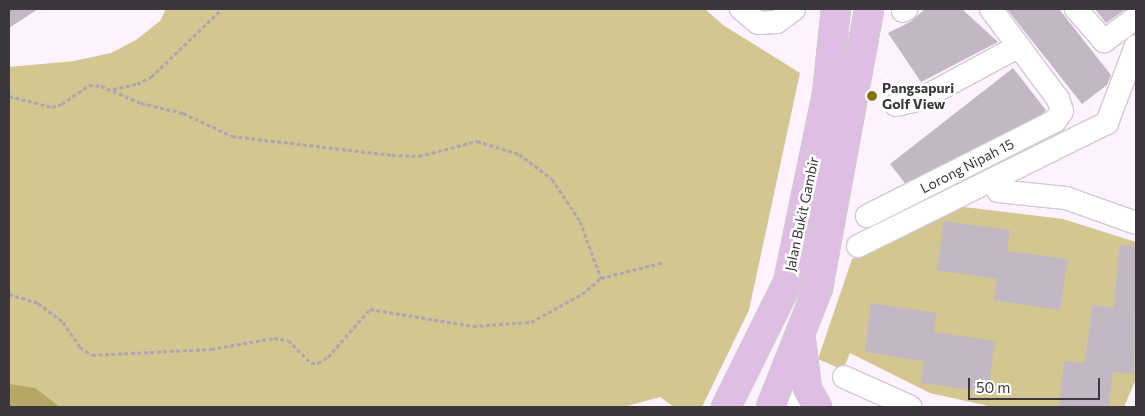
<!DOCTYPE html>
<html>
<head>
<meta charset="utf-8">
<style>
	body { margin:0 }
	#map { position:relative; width:1145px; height:416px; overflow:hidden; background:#fdf2fe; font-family:Commissioner,sans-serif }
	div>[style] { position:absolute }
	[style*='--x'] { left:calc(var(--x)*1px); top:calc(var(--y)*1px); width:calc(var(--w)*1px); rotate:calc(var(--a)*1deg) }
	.green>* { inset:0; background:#d3c691 }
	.water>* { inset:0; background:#b7a764 }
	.building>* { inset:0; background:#c2b8c3; transform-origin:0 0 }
	.path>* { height:3px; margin-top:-1.5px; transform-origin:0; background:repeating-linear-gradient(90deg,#afa6b0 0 4px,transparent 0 6.5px) }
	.roads { filter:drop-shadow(1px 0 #d3c9d4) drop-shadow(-1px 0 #d3c9d4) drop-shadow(0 1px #d3c9d4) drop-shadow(0 -1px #d3c9d4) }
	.minor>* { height:22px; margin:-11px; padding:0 11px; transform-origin:11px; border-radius:11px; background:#fff }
	.major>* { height:28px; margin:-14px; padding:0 14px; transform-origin:14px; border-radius:14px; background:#dfbee4 }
	.dots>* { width:14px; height:14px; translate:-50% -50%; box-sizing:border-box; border:2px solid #fff; border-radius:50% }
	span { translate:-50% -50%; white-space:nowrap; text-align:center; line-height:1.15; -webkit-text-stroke:5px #fff; paint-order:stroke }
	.poi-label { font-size:14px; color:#3b373c; font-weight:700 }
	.left { translate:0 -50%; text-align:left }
	.street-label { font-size:14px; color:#3b373c }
	.frame { position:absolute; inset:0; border:10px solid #3b373c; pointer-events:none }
	.scale { position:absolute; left:968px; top:378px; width:132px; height:22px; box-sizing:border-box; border:2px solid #3b373c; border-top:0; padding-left:6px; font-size:15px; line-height:18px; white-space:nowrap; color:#3b373c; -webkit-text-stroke:4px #fff; paint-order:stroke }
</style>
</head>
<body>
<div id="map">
	<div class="green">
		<i style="clip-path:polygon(166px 9px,705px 9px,723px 25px,800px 73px,749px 310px,702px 407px,674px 407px,660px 397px,624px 407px,9px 407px,9px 67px,74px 61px,111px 53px,136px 40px,160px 21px)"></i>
		<i style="clip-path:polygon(956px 206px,1063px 219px,1136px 242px,1136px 379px,1124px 407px,993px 407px,930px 393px,850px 353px,843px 370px,818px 359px,852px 259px)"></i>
	</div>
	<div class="water">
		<i style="clip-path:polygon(9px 384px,35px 388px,60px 407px,9px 407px)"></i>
	</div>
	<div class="building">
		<i style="clip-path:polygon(9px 9px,38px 9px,9px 28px)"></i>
		<i style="clip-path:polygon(925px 9px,962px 9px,998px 42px,921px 82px,888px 33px,910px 22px)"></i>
		<i style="clip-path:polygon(1007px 9px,1059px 9px,1111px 75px,1107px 85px,1082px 104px)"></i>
		<i style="clip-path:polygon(1095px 9px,1126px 9px,1106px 23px)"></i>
		<i style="left:1013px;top:68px;width:54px;height:156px;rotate:52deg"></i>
		<i style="clip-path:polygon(944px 221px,1010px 230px,1007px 251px,1068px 259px,1060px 310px,994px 300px,997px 279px,937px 270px)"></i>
		<i style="clip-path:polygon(1120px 245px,1136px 247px,1134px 374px,1113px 372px,1109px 407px,1059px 407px,1064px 361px,1085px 363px,1092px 305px,1113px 308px)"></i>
		<i style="clip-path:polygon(871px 303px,937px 313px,934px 332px,995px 341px,988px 392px,921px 383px,924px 361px,865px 352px)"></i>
	</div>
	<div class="path">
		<i style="--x:113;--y:89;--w:25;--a:-12"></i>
		<i style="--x:137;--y:84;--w:16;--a:-27"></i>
		<i style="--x:151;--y:77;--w:98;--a:-43.8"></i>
		<i style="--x:9;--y:96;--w:44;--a:14.3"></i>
		<i style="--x:52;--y:107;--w:10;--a:-17"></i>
		<i style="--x:62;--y:104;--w:33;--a:-35"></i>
		<i style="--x:89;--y:85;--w:12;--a:5"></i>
		<i style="--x:101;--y:86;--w:43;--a:23"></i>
		<i style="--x:141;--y:103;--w:43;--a:13.4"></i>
		<i style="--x:183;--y:113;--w:54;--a:25.1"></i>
		<i style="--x:232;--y:136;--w:161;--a:6.8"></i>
		<i style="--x:392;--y:155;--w:27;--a:2"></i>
		<i style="--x:419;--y:156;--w:60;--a:-14.5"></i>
		<i style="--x:477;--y:141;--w:44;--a:17.2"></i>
		<i style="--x:519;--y:154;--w:41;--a:37.1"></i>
		<i style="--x:552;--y:179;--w:50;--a:56.3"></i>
		<i style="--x:580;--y:221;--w:61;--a:69.8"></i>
		<i style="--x:9;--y:294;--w:30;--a:17"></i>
		<i style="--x:38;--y:303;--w:31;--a:37"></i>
		<i style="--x:63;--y:322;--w:30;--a:56"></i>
		<i style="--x:80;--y:347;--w:14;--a:34"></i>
		<i style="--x:92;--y:355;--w:119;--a:-2.9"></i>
		<i style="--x:211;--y:349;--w:64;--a:-9.9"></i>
		<i style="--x:274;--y:338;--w:14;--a:8"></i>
		<i style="--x:288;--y:340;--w:33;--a:45"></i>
		<i style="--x:311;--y:363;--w:7;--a:0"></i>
		<i style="--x:318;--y:363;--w:12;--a:-31"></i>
		<i style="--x:328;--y:357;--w:64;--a:-48.8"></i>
		<i style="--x:370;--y:309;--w:104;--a:9.4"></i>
		<i style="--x:473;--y:326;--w:58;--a:-3.9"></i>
		<i style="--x:531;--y:322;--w:58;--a:-28.8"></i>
		<i style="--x:582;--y:294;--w:25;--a:-40"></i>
		<i style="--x:601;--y:278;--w:65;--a:-14.3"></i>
	</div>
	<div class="roads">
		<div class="minor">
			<i style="--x:741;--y:9;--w:22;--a:39"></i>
			<i style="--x:758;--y:23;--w:19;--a:-3"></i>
			<i style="--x:777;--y:22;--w:21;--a:-37"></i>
			<i style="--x:1076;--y:9;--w:43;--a:48.8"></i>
			<i style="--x:1104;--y:41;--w:39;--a:-36"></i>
			<i style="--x:903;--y:11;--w:4;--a:-34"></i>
			<i style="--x:896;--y:105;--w:26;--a:-13"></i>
			<i style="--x:921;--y:99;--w:111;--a:-28.4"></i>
			<i style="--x:998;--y:191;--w:68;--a:5.9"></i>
			<i style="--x:1066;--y:198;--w:74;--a:19.7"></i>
			<i style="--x:867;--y:216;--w:211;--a:-26.8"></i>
			<i style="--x:1055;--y:121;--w:12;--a:-55"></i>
			<i style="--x:1062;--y:111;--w:13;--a:-108"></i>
			<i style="--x:1058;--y:99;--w:112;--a:-126.7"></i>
			<i style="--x:858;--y:246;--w:278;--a:-26.3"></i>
			<i style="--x:1107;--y:123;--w:82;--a:-69.4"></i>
			<i style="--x:844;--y:377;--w:73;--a:24.1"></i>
			<i style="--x:779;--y:391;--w:38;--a:25"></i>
		</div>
		<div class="major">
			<i style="--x:801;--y:340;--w:49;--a:83"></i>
			<i style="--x:807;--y:389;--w:21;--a:61"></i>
			<i style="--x:726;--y:407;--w:140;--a:-63.6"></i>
			<i style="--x:788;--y:282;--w:192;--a:-78.3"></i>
			<i style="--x:827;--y:94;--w:85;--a:-84"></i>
			<i style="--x:771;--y:407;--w:128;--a:-68.4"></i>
			<i style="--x:818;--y:288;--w:284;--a:-79.6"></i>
		</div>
	</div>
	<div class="dots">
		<i style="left:872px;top:96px;background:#867213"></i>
	</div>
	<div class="poi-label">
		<span class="left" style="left:882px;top:96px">Pangsapuri<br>Golf View</span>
	</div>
	<div class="street-label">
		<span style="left:967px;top:166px;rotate:-27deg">Lorong Nipah 15</span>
		<span style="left:802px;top:214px;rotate:-78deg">Jalan Bukit Gambir</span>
	</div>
	<div class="frame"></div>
	<div class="scale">50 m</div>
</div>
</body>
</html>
